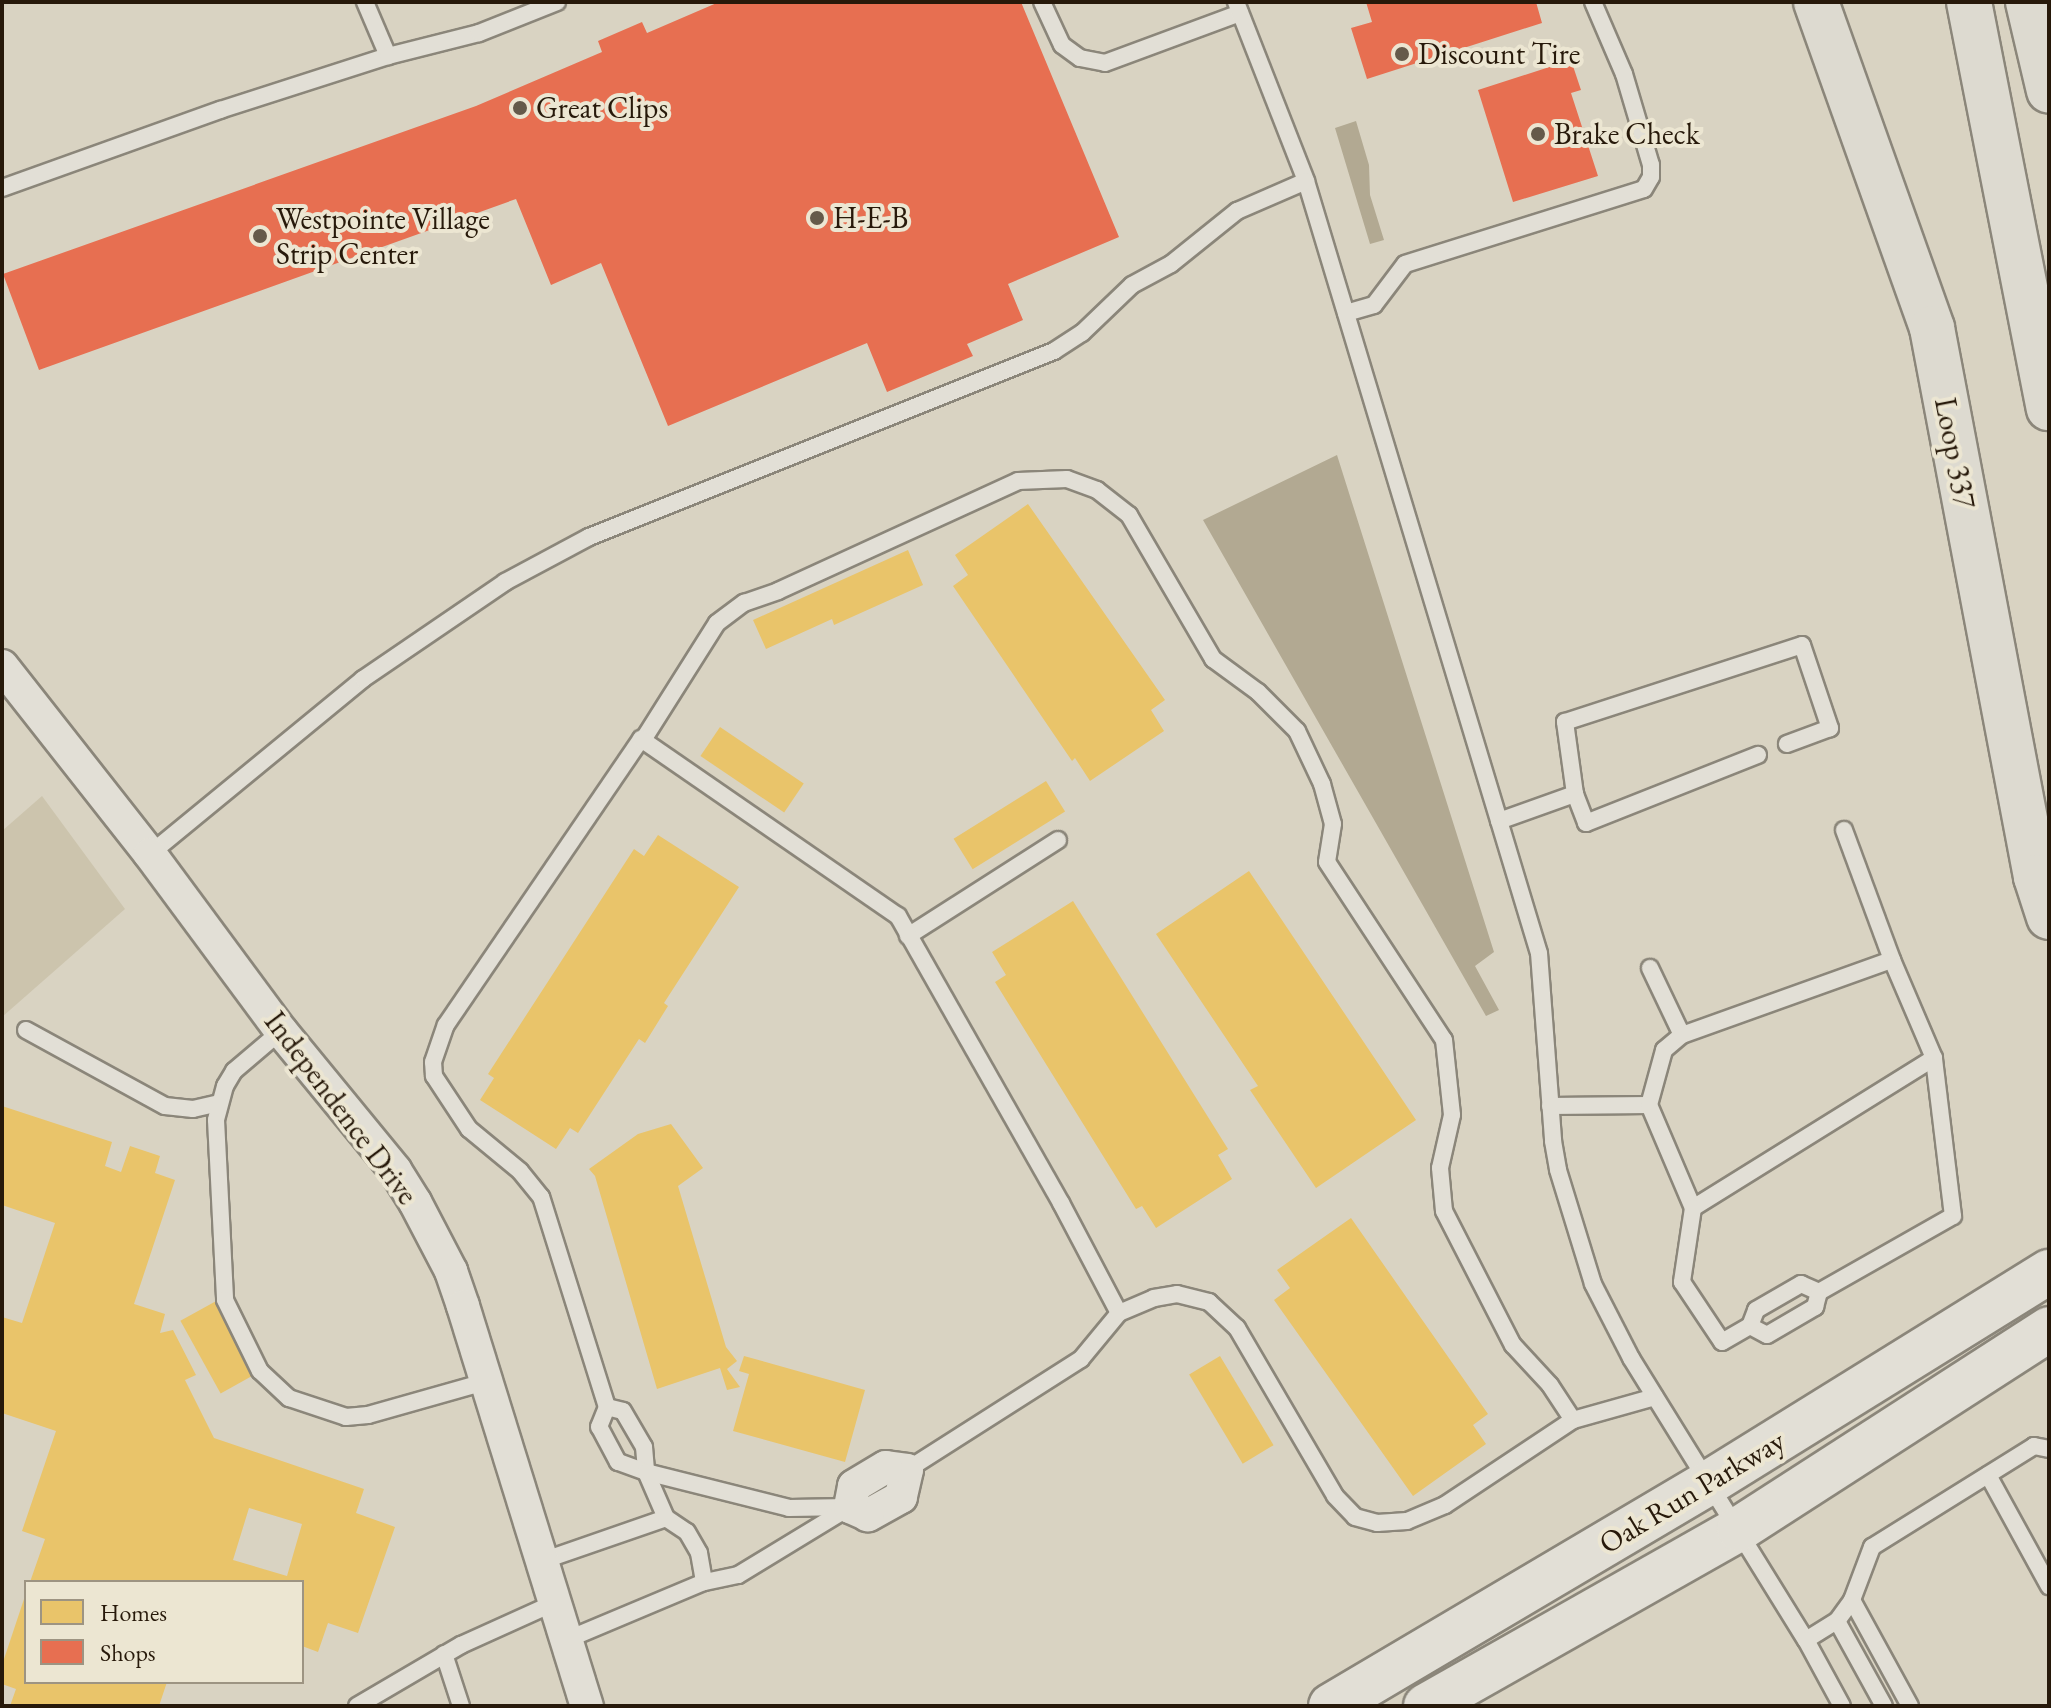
<!DOCTYPE html>
<html>
<head>
<meta charset="utf-8">
<style>
	body { margin:0 }
	#map { position:relative; width:2051px; height:1708px; overflow:hidden; background:#d9d3c2; font-family:"EB Garamond",serif }
	div>[style] { position:absolute }
	[style*='--x'] { left:calc(var(--x)*1px); top:calc(var(--y)*1px); width:calc(var(--w)*1px); rotate:calc(var(--a)*1deg) }
	.green>* { inset:0; background:#ccc4ad }
	.water>* { inset:0; background:#b2a992 }
	.homes>* { inset:0; background:#e9c46a; transform-origin:0 0 }
	.shops>* { inset:0; background:#e76f51 }
	.roads { filter:drop-shadow(2px 0 #8b867a) drop-shadow(-2px 0 #8b867a) drop-shadow(0 2px #8b867a) drop-shadow(0 -2px #8b867a) }
	.lane>* { height:16px; margin:-8px; padding:0 8px; transform-origin:8px; border-radius:8px; background:#e2dfd6 }
	.street>* { height:32px; margin:-16px; padding:0 16px; transform-origin:16px; border-radius:16px; background:#e2dfd6 }
	.secondary>* { height:44px; margin:-22px; padding:0 22px; transform-origin:22px; border-radius:22px; background:#e2dfd6 }
	.primary>* { height:44px; margin:-22px; padding:0 22px; transform-origin:22px; border-radius:22px; background:#dddad0 }
	.dots>* { width:22px; height:22px; translate:-50% -50%; box-sizing:border-box; border:4px solid #ece6d2; border-radius:50% }
	span { translate:-50% -50%; white-space:nowrap; text-align:center; line-height:1.15; -webkit-text-stroke:8px #ece6d2; paint-order:stroke }
	.poi-label { font-size:30px; color:#27190a }
	.left { translate:0 -50%; text-align:left }
	.street-label { font-size:30px; color:#27190a }
	.frame { position:absolute; inset:0; border:4px solid #27190a; pointer-events:none }
	.legend { position:absolute; left:24px; top:1580px; width:280px; height:104px; box-sizing:border-box; background:#ece6d2; border:2px solid #9d9482; margin:0; padding:10px 14px; list-style:none; font-size:24px; color:#27190a }
	.legend li { display:flex; align-items:center; gap:16px; height:40px }
	.legend b { width:40px; border:2px solid #9d9482 }
</style>
</head>
<body>
<div id="map">
	<div class="green">
		<i style="clip-path:polygon(42px 796px,125px 909px,2px 1017px,2px 831px)"></i>
	</div>
	<div class="water">
		<i style="clip-path:polygon(1356px 121px,1369px 165px,1370px 195px,1384px 240px,1370px 244px,1335px 128px)"></i>
		<i style="clip-path:polygon(1337px 455px,1494px 952px,1475px 966px,1499px 1010px,1486px 1016px,1203px 520px)"></i>
	</div>
	<div class="homes">
		<i style="clip-path:polygon(1028px 504px,1165px 700px,1151px 710px,1164px 731px,1090px 781px,1075px 758px,1072px 761px,953px 586px,968px 575px,955px 555px)"></i>
		<i style="clip-path:polygon(908px 550px,923px 585px,834px 625px,832px 619px,766px 649px,753px 620px)"></i>
		<i style="left:720px;top:727px;width:101px;height:35px;rotate:34deg"></i>
		<i style="left:1046px;top:781px;width:36px;height:109px;rotate:58deg"></i>
		<i style="clip-path:polygon(658px 835px,739px 887px,664px 1003px,668px 1006px,645px 1043px,639px 1039px,578px 1133px,570px 1128px,556px 1149px,480px 1100px,494px 1078px,488px 1074px,634px 849px,644px 856px)"></i>
		<i style="clip-path:polygon(1249px 871px,1416px 1120px,1316px 1188px,1250px 1090px,1258px 1086px,1156px 934px)"></i>
		<i style="clip-path:polygon(1073px 901px,1228px 1149px,1218px 1155px,1232px 1179px,1156px 1228px,1142px 1206px,1136px 1209px,995px 982px,1006px 975px,992px 952px)"></i>
		<i style="clip-path:polygon(evenodd,2px 1106px,112px 1142px,105px 1166px,121px 1172px,130px 1146px,160px 1156px,155px 1173px,175px 1180px,134px 1304px,165px 1314px,160px 1333px,173px 1330px,196px 1375px,185px 1380px,214px 1438px,364px 1489px,356px 1513px,395px 1527px,358px 1633px,328px 1623px,318px 1652px,302px 1646px,302px 1582px,30px 1582px,45px 1539px,22px 1531px,56px 1431px,2px 1413px,2px 1317px,22px 1323px,55px 1223px,2px 1205px,2px 1106px,249px 1508px,302px 1524px,287px 1576px,233px 1560px,249px 1508px)"></i>
		<i style="clip-path:polygon(671px 1124px,703px 1168px,678px 1186px,726px 1347px,737px 1361px,727px 1369px,740px 1387px,727px 1390px,720px 1368px,657px 1389px,595px 1176px,589px 1169px,638px 1134px)"></i>
		<i style="clip-path:polygon(1351px 1218px,1488px 1414px,1473px 1425px,1486px 1444px,1413px 1496px,1274px 1300px,1290px 1288px,1277px 1270px)"></i>
		<i style="left:218px;top:1300px;width:83px;height:43px;rotate:61deg"></i>
		<i style="clip-path:polygon(744px 1356px,865px 1390px,845px 1462px,733px 1431px,749px 1374px,739px 1371px)"></i>
		<i style="left:1220px;top:1356px;width:104px;height:36px;rotate:59deg"></i>
		<i style="clip-path:polygon(25px 1596px,26px 1682px,167px 1682px,159px 1706px,10px 1706px,16px 1689px,2px 1684px,2px 1665px)"></i>
	</div>
	<div class="shops">
		<i style="clip-path:polygon(719px 2px,1021px 2px,1119px 237px,1008px 284px,1023px 320px,967px 344px,973px 356px,887px 392px,867px 343px,668px 426px,601px 263px,551px 285px,516px 199px,39px 370px,3px 274px,476px 106px,602px 52px,598px 41px,642px 22px,647px 33px)"></i>
		<i style="clip-path:polygon(1366px 2px,1536px 2px,1542px 23px,1367px 79px,1351px 28px,1372px 22px)"></i>
		<i style="clip-path:polygon(1571px 60px,1581px 90px,1571px 93px,1598px 176px,1513px 202px,1478px 90px)"></i>
	</div>
	<div class="roads">
		<div class="lane">
			<i style="--x:365;--y:2;--w:59;--a:66.9"></i>
			<i style="--x:1042;--y:2;--w:47;--a:65.1"></i>
			<i style="--x:1062;--y:45;--w:22;--a:36"></i>
			<i style="--x:1080;--y:58;--w:25;--a:11"></i>
			<i style="--x:1105;--y:63;--w:144;--a:-20.3"></i>
			<i style="--x:1236;--y:2;--w:192;--a:68.6"></i>
			<i style="--x:1306;--y:181;--w:806;--a:73.21"></i>
			<i style="--x:1539;--y:953;--w:189;--a:85.7"></i>
			<i style="--x:1553;--y:1141;--w:29;--a:80"></i>
			<i style="--x:1558;--y:1170;--w:119;--a:72.9"></i>
			<i style="--x:1593;--y:1284;--w:83;--a:62.8"></i>
			<i style="--x:1631;--y:1358;--w:332;--a:58.2"></i>
			<i style="--x:1806;--y:1640;--w:36;--a:-32"></i>
			<i style="--x:1837;--y:1621;--w:26;--a:-54"></i>
			<i style="--x:1852;--y:1600;--w:57;--a:-69.3"></i>
			<i style="--x:1872;--y:1547;--w:191;--a:-31.9"></i>
			<i style="--x:2034;--y:1446;--w:15;--a:11"></i>
			<i style="--x:2;--y:188;--w:232;--a:-19.7"></i>
			<i style="--x:220;--y:110;--w:176;--a:-17.8"></i>
			<i style="--x:388;--y:56;--w:94;--a:-14.2"></i>
			<i style="--x:479;--y:33;--w:84;--a:-21.7"></i>
			<i style="--x:1346;--y:313;--w:29;--a:-16"></i>
			<i style="--x:1374;--y:305;--w:51;--a:-52.9"></i>
			<i style="--x:1405;--y:264;--w:250;--a:-17.4"></i>
			<i style="--x:1644;--y:189;--w:14;--a:-60"></i>
			<i style="--x:1651;--y:177;--w:12;--a:-90"></i>
			<i style="--x:1651;--y:165;--w:95;--a:-106.5"></i>
			<i style="--x:1624;--y:74;--w:78;--a:-113.3"></i>
			<i style="--x:643;--y:740;--w:138;--a:-57.7"></i>
			<i style="--x:717;--y:623;--w:34;--a:-37"></i>
			<i style="--x:744;--y:603;--w:36;--a:-19"></i>
			<i style="--x:778;--y:591;--w:264;--a:-24.6"></i>
			<i style="--x:1018;--y:481;--w:49;--a:-2.3"></i>
			<i style="--x:1067;--y:479;--w:32;--a:20"></i>
			<i style="--x:1097;--y:490;--w:41;--a:38"></i>
			<i style="--x:1129;--y:515;--w:167;--a:59.7"></i>
			<i style="--x:1213;--y:659;--w:56;--a:36.3"></i>
			<i style="--x:1258;--y:692;--w:55;--a:45"></i>
			<i style="--x:1297;--y:731;--w:59;--a:64.7"></i>
			<i style="--x:1322;--y:784;--w:41;--a:74.6"></i>
			<i style="--x:1333;--y:824;--w:38;--a:99"></i>
			<i style="--x:1327;--y:862;--w:213;--a:56.7"></i>
			<i style="--x:1444;--y:1040;--w:75;--a:83.9"></i>
			<i style="--x:1452;--y:1115;--w:54;--a:102.8"></i>
			<i style="--x:1440;--y:1168;--w:43;--a:84.7"></i>
			<i style="--x:1444;--y:1211;--w:151;--a:62.8"></i>
			<i style="--x:1513;--y:1345;--w:54;--a:47.2"></i>
			<i style="--x:1550;--y:1385;--w:42;--a:56.7"></i>
			<i style="--x:1575;--y:794;--w:31;--a:69"></i>
			<i style="--x:1586;--y:823;--w:185;--a:-21.6"></i>
			<i style="--x:1499;--y:821;--w:81;--a:-19.6"></i>
			<i style="--x:1575;--y:794;--w:73;--a:-97.9"></i>
			<i style="--x:1565;--y:722;--w:249;--a:-18"></i>
			<i style="--x:1802;--y:645;--w:88;--a:71.4"></i>
			<i style="--x:1830;--y:728;--w:46;--a:159.6"></i>
			<i style="--x:1844;--y:830;--w:139;--a:69.7"></i>
			<i style="--x:150;--y:854;--w:276;--a:-39.4"></i>
			<i style="--x:363;--y:679;--w:172;--a:-34.3"></i>
			<i style="--x:505;--y:582;--w:95;--a:-28.2"></i>
			<i style="--x:589;--y:537;--w:501;--a:-21.8"></i>
			<i style="--x:1054;--y:351;--w:33;--a:-33"></i>
			<i style="--x:1082;--y:333;--w:69;--a:-43.8"></i>
			<i style="--x:1132;--y:285;--w:44;--a:-28.3"></i>
			<i style="--x:1171;--y:264;--w:85;--a:-38.8"></i>
			<i style="--x:1237;--y:211;--w:75;--a:-23.5"></i>
			<i style="--x:908;--y:936;--w:178;--a:-32.6"></i>
			<i style="--x:1650;--y:968;--w:74;--a:64.5"></i>
			<i style="--x:26;--y:1030;--w:158;--a:28.7"></i>
			<i style="--x:165;--y:1106;--w:28;--a:6"></i>
			<i style="--x:193;--y:1109;--w:27;--a:-13"></i>
			<i style="--x:281;--y:1031;--w:62;--a:139.6"></i>
			<i style="--x:234;--y:1071;--w:17;--a:121"></i>
			<i style="--x:225;--y:1086;--w:35;--a:105"></i>
			<i style="--x:216;--y:1120;--w:180;--a:87.1"></i>
			<i style="--x:225;--y:1300;--w:79;--a:63.8"></i>
			<i style="--x:260;--y:1371;--w:40;--a:43"></i>
			<i style="--x:289;--y:1398;--w:60;--a:18.4"></i>
			<i style="--x:346;--y:1417;--w:22;--a:-5"></i>
			<i style="--x:368;--y:1415;--w:125;--a:-15.8"></i>
			<i style="--x:1550;--y:1106;--w:99;--a:-0.6"></i>
			<i style="--x:1649;--y:1105;--w:57;--a:-74.7"></i>
			<i style="--x:1664;--y:1050;--w:23;--a:-40"></i>
			<i style="--x:1682;--y:1035;--w:223;--a:-19.7"></i>
			<i style="--x:1892;--y:960;--w:107;--a:66.8"></i>
			<i style="--x:1934;--y:1058;--w:284;--a:148.1"></i>
			<i style="--x:1693;--y:1208;--w:112;--a:-113.1"></i>
			<i style="--x:1693;--y:1208;--w:75;--a:98.5"></i>
			<i style="--x:1682;--y:1282;--w:72;--a:56.3"></i>
			<i style="--x:1722;--y:1342;--w:32;--a:-30"></i>
			<i style="--x:1750;--y:1326;--w:17;--a:-69"></i>
			<i style="--x:1756;--y:1310;--w:52;--a:-30"></i>
			<i style="--x:1801;--y:1284;--w:20;--a:24"></i>
			<i style="--x:1119;--y:1313;--w:38;--a:-23"></i>
			<i style="--x:1154;--y:1298;--w:23;--a:-10"></i>
			<i style="--x:1177;--y:1294;--w:33;--a:14"></i>
			<i style="--x:1209;--y:1302;--w:38;--a:43"></i>
			<i style="--x:1237;--y:1328;--w:194;--a:59.7"></i>
			<i style="--x:1335;--y:1496;--w:29;--a:46"></i>
			<i style="--x:1355;--y:1517;--w:23;--a:15"></i>
			<i style="--x:1377;--y:1523;--w:30;--a:-4"></i>
			<i style="--x:1407;--y:1521;--w:41;--a:-22.8"></i>
			<i style="--x:1445;--y:1505;--w:154;--a:-33.6"></i>
			<i style="--x:1573;--y:1420;--w:85;--a:-15.7"></i>
			<i style="--x:1750;--y:1326;--w:19;--a:28"></i>
			<i style="--x:1767;--y:1335;--w:56;--a:-30.3"></i>
			<i style="--x:1815;--y:1307;--w:16;--a:-75"></i>
			<i style="--x:1819;--y:1292;--w:154;--a:-29.6"></i>
			<i style="--x:1953;--y:1216;--w:159;--a:-96.9"></i>
			<i style="--x:607;--y:1407;--w:220;--a:-107.4"></i>
			<i style="--x:541;--y:1197;--w:33;--a:-129"></i>
			<i style="--x:520;--y:1171;--w:66;--a:-140.5"></i>
			<i style="--x:469;--y:1129;--w:64;--a:-123.4"></i>
			<i style="--x:434;--y:1076;--w:14;--a:-94"></i>
			<i style="--x:433;--y:1062;--w:39;--a:-71"></i>
			<i style="--x:446;--y:1025;--w:346;--a:-55.7"></i>
			<i style="--x:641;--y:739;--w:312;--a:34.6"></i>
			<i style="--x:898;--y:916;--w:330;--a:60.4"></i>
			<i style="--x:1061;--y:1203;--w:124;--a:62.2"></i>
			<i style="--x:1119;--y:1313;--w:60;--a:129.6"></i>
			<i style="--x:1081;--y:1359;--w:206;--a:147.5"></i>
			<i style="--x:607;--y:1407;--w:16;--a:14"></i>
			<i style="--x:623;--y:1411;--w:42;--a:59.7"></i>
			<i style="--x:644;--y:1447;--w:25;--a:85"></i>
			<i style="--x:646;--y:1472;--w:30;--a:-160"></i>
			<i style="--x:618;--y:1462;--w:40;--a:-118"></i>
			<i style="--x:599;--y:1427;--w:22;--a:-68"></i>
			<i style="--x:1988;--y:1475;--w:127;--a:61.2"></i>
			<i style="--x:666;--y:1518;--w:50;--a:-113.5"></i>
			<i style="--x:646;--y:1472;--w:147;--a:14.1"></i>
			<i style="--x:789;--y:1508;--w:61;--a:-0.9"></i>
			<i style="--x:850;--y:1507;--w:131;--a:148.7"></i>
			<i style="--x:738;--y:1575;--w:35;--a:168"></i>
			<i style="--x:542;--y:1561;--w:131;--a:-19.1"></i>
			<i style="--x:666;--y:1518;--w:25;--a:34"></i>
			<i style="--x:687;--y:1532;--w:24;--a:60"></i>
			<i style="--x:699;--y:1553;--w:29;--a:80"></i>
			<i style="--x:704;--y:1582;--w:150;--a:157.2"></i>
			<i style="--x:1852;--y:1600;--w:121;--a:61.3"></i>
			<i style="--x:1837;--y:1621;--w:97;--a:61.1"></i>
			<i style="--x:1806;--y:1640;--w:75;--a:61.4"></i>
			<i style="--x:444;--y:1654;--w:55;--a:71.9"></i>
			<i style="--x:357;--y:1706;--w:121;--a:-30.4"></i>
			<i style="--x:461;--y:1645;--w:102;--a:-24.3"></i>
		</div>
		<div class="street">
			<i style="--x:2;--y:666;--w:239;--a:51.8"></i>
			<i style="--x:150;--y:854;--w:220;--a:53.5"></i>
			<i style="--x:281;--y:1031;--w:180;--a:50.6"></i>
			<i style="--x:395;--y:1170;--w:38;--a:58"></i>
			<i style="--x:415;--y:1202;--w:78;--a:62.4"></i>
			<i style="--x:451;--y:1271;--w:37;--a:71"></i>
			<i style="--x:463;--y:1306;--w:419;--a:72.8"></i>
			<i style="--x:886;--y:1467;--w:21;--a:8"></i>
			<i style="--x:907;--y:1470;--w:28;--a:103"></i>
			<i style="--x:901;--y:1497;--w:38;--a:151"></i>
			<i style="--x:868;--y:1515;--w:20;--a:-156"></i>
			<i style="--x:850;--y:1507;--w:21;--a:-79"></i>
			<i style="--x:854;--y:1486;--w:37;--a:-31"></i>
		</div>
		<div class="secondary">
			<i style="--x:1331;--y:1706;--w:440;--a:-30.6"></i>
			<i style="--x:1710;--y:1482;--w:399;--a:-31.8"></i>
			<i style="--x:1426;--y:1706;--w:360;--a:-29.5"></i>
			<i style="--x:1739;--y:1529;--w:369;--a:-32.8"></i>
		</div>
		<div class="primary">
			<i style="--x:1816;--y:2;--w:346;--a:70.4"></i>
			<i style="--x:1932;--y:328;--w:559;--a:79.27"></i>
			<i style="--x:2036;--y:877;--w:42;--a:72"></i>
			<i style="--x:1969;--y:2;--w:414;--a:78.9"></i>
			<i style="--x:2028;--y:2;--w:91;--a:76.7"></i>
		</div>
	</div>
	<div class="dots">
		<i style="left:1402px;top:54px;background:#655a4a"></i>
		<i style="left:520px;top:108px;background:#655a4a"></i>
		<i style="left:1538px;top:134px;background:#655a4a"></i>
		<i style="left:817px;top:218px;background:#655a4a"></i>
		<i style="left:260px;top:236px;background:#655a4a"></i>
	</div>
	<div class="poi-label">
		<span class="left" style="left:1418px;top:54px">Discount Tire</span>
		<span class="left" style="left:536px;top:108px">Great Clips</span>
		<span class="left" style="left:1554px;top:134px">Brake Check</span>
		<span class="left" style="left:833px;top:218px">H-E-B</span>
		<span class="left" style="left:276px;top:236px">Westpointe Village<br>Strip Center</span>
	</div>
	<div class="street-label">
		<span style="left:1955px;top:453px;rotate:79deg">Loop 337</span>
		<span style="left:341px;top:1108px;rotate:53deg">Independence Drive</span>
		<span style="left:1692px;top:1492px;rotate:-31deg">Oak Run Parkway</span>
	</div>
	<div class="frame"></div>
	<ul class="legend">
	<li><b style="height:22px;background:#e9c46a"></b>Homes</li>
	<li><b style="height:22px;background:#e76f51"></b>Shops</li>
	</ul>
</div>
</body>
</html>
